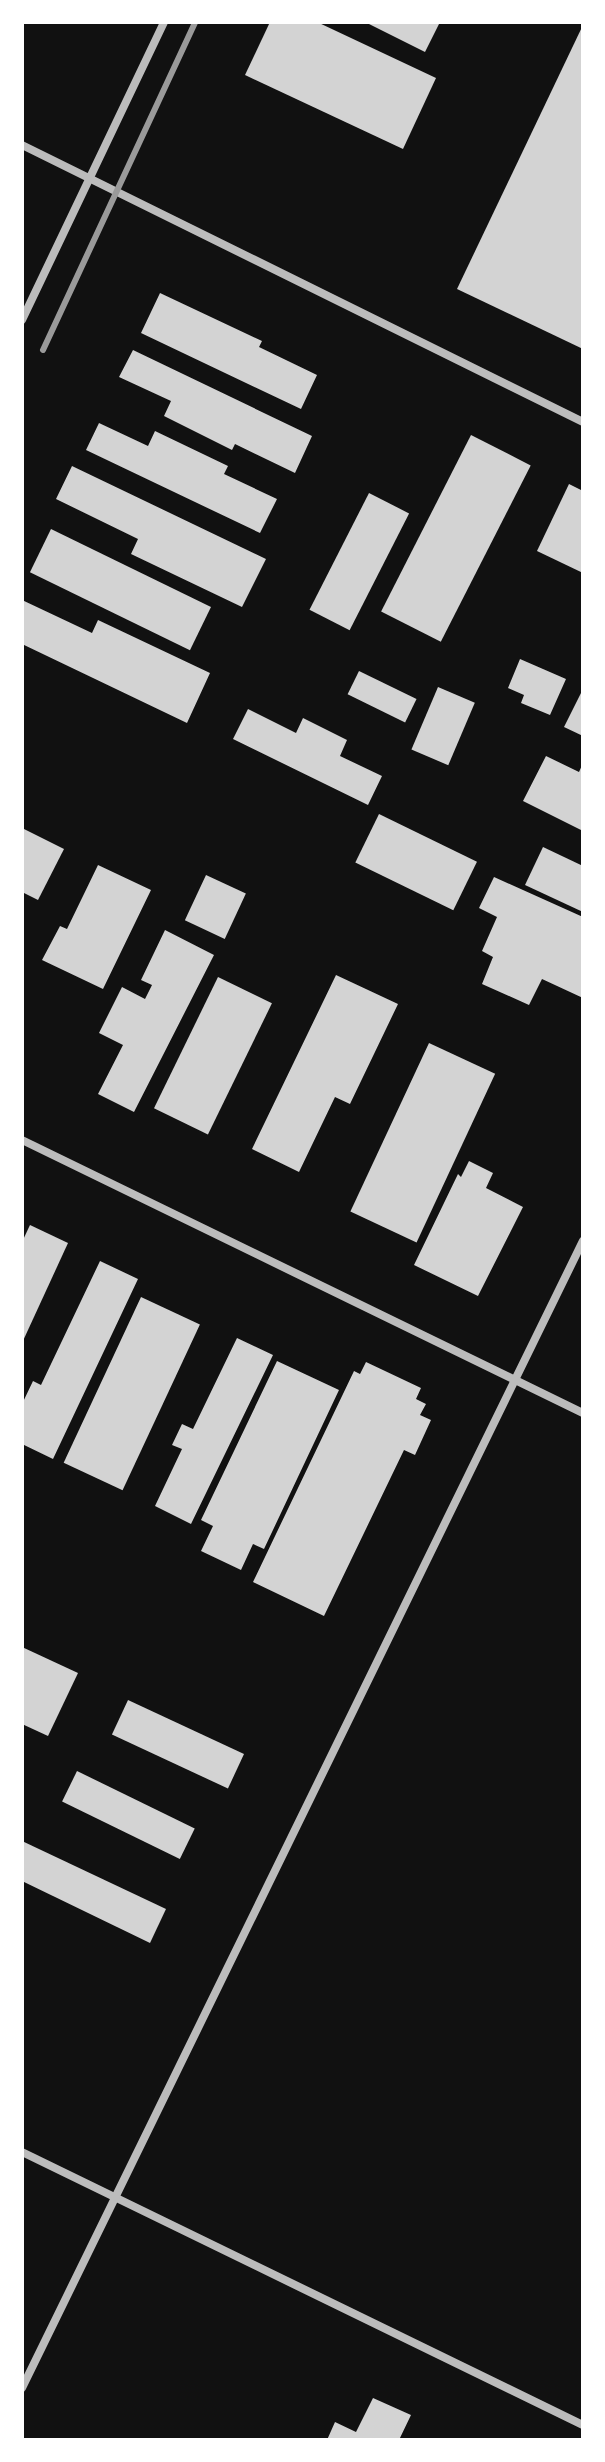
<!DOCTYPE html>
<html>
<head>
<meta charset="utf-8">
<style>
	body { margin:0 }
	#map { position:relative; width:605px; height:2462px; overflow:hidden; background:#111; font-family:Roboto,sans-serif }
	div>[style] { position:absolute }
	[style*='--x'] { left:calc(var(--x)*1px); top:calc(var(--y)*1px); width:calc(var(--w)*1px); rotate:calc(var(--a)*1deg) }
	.building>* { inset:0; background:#d3d3d3; transform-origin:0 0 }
	.minor>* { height:8px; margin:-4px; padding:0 4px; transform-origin:4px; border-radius:4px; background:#bcbcbc }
	.rail>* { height:6px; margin:-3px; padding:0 3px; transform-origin:3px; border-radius:3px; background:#9a9a9a }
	span { translate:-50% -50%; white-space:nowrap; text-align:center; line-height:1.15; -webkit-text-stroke:8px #fff; paint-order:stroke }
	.frame { position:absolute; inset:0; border:24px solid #fff; pointer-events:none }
</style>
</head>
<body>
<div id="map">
	<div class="building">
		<i style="clip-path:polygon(270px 22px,317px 22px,436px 78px,403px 149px,245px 75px)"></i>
		<i style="clip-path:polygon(365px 22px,440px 22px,425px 52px)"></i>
		<i style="clip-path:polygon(583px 25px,583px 349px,457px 289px)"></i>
		<i style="clip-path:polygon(160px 293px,262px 341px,259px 347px,317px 375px,301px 409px,141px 333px)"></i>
		<i style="clip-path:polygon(133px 350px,312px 436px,295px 473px,235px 444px,232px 450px,164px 416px,171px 401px,119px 377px)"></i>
		<i style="clip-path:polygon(99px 423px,148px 446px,155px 431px,228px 466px,224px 474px,277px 499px,260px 533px,86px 450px)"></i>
		<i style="left:471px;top:435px;width:67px;height:198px;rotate:27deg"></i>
		<i style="clip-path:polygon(72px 466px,266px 559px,242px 607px,131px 554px,138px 539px,56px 499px)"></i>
		<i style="clip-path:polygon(569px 484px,583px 491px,583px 573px,537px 551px)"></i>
		<i style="left:369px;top:493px;width:45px;height:131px;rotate:27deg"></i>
		<i style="left:51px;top:529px;width:178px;height:48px;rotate:26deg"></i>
		<i style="clip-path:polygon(22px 600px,92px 633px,98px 620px,210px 673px,187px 723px,22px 644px)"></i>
		<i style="clip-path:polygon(520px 659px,566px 679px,550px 715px,521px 703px,524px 695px,508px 688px)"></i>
		<i style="left:359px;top:671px;width:64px;height:26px;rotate:26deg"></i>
		<i style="left:438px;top:687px;width:40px;height:68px;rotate:23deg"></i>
		<i style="clip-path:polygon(583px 689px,583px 736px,564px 727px)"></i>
		<i style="clip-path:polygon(248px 709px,296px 733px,303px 718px,347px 740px,340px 756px,382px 776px,368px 805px,233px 739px)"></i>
		<i style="clip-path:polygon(546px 756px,579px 772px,583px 763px,583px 831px,523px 801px)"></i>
		<i style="left:379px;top:814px;width:109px;height:54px;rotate:26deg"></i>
		<i style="clip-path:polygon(22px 828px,64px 849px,38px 900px,22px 892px)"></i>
		<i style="clip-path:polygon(543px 847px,583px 866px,583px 912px,525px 885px)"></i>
		<i style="clip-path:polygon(98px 865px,151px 890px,103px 989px,42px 960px,60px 926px,67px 929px)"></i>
		<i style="left:206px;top:875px;width:44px;height:50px;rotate:25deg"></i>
		<i style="clip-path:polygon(494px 877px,583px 917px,583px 998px,542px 979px,529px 1005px,482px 984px,493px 957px,482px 951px,497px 917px,479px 908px)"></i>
		<i style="clip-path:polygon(165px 930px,214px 955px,134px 1112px,98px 1094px,123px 1045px,99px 1033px,122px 987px,145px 999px,152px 985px,141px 980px)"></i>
		<i style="clip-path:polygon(336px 975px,398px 1004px,350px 1104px,335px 1097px,299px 1172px,252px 1149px)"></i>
		<i style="left:218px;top:977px;width:60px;height:146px;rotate:26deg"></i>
		<i style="left:429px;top:1043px;width:73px;height:186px;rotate:25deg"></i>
		<i style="clip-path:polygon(469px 1161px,493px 1173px,486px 1188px,523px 1207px,478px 1296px,414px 1265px,458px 1174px,461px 1177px)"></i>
		<i style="clip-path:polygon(30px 1225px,68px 1243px,22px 1343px,22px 1242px)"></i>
		<i style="clip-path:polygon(100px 1261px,138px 1279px,53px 1459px,22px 1444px,22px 1404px,33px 1381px,41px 1385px)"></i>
		<i style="left:141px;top:1297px;width:65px;height:183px;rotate:25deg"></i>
		<i style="clip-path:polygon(237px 1338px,273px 1355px,191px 1524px,155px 1506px,182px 1449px,172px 1445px,182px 1424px,193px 1429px)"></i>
		<i style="clip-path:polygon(277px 1361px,339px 1390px,264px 1549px,253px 1544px,241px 1570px,201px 1551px,213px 1526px,201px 1520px)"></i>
		<i style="clip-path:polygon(366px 1362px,421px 1388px,416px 1399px,426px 1404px,420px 1415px,431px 1420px,415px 1455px,404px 1450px,324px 1616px,253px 1582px,354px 1371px,360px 1374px)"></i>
		<i style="clip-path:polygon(22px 1647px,78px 1673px,48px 1736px,22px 1724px)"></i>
		<i style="left:128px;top:1700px;width:128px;height:38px;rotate:25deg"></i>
		<i style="left:77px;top:1771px;width:131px;height:34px;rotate:26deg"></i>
		<i style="clip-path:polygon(22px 1841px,166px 1909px,150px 1943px,22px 1881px)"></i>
		<i style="clip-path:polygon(373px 2398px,411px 2415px,399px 2440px,327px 2440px,335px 2422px,356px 2432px)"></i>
	</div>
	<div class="minor">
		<i style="--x:22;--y:145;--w:626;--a:26.28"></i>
		<i style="--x:22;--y:320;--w:330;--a:-64.5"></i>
		<i style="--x:22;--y:1140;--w:624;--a:25.95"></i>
		<i style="--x:22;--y:2152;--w:624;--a:25.95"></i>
		<i style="--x:22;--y:2388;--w:1277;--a:-63.94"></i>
	</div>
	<div class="rail">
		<i style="--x:43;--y:350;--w:362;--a:-65.1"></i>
	</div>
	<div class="frame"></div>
</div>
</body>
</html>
